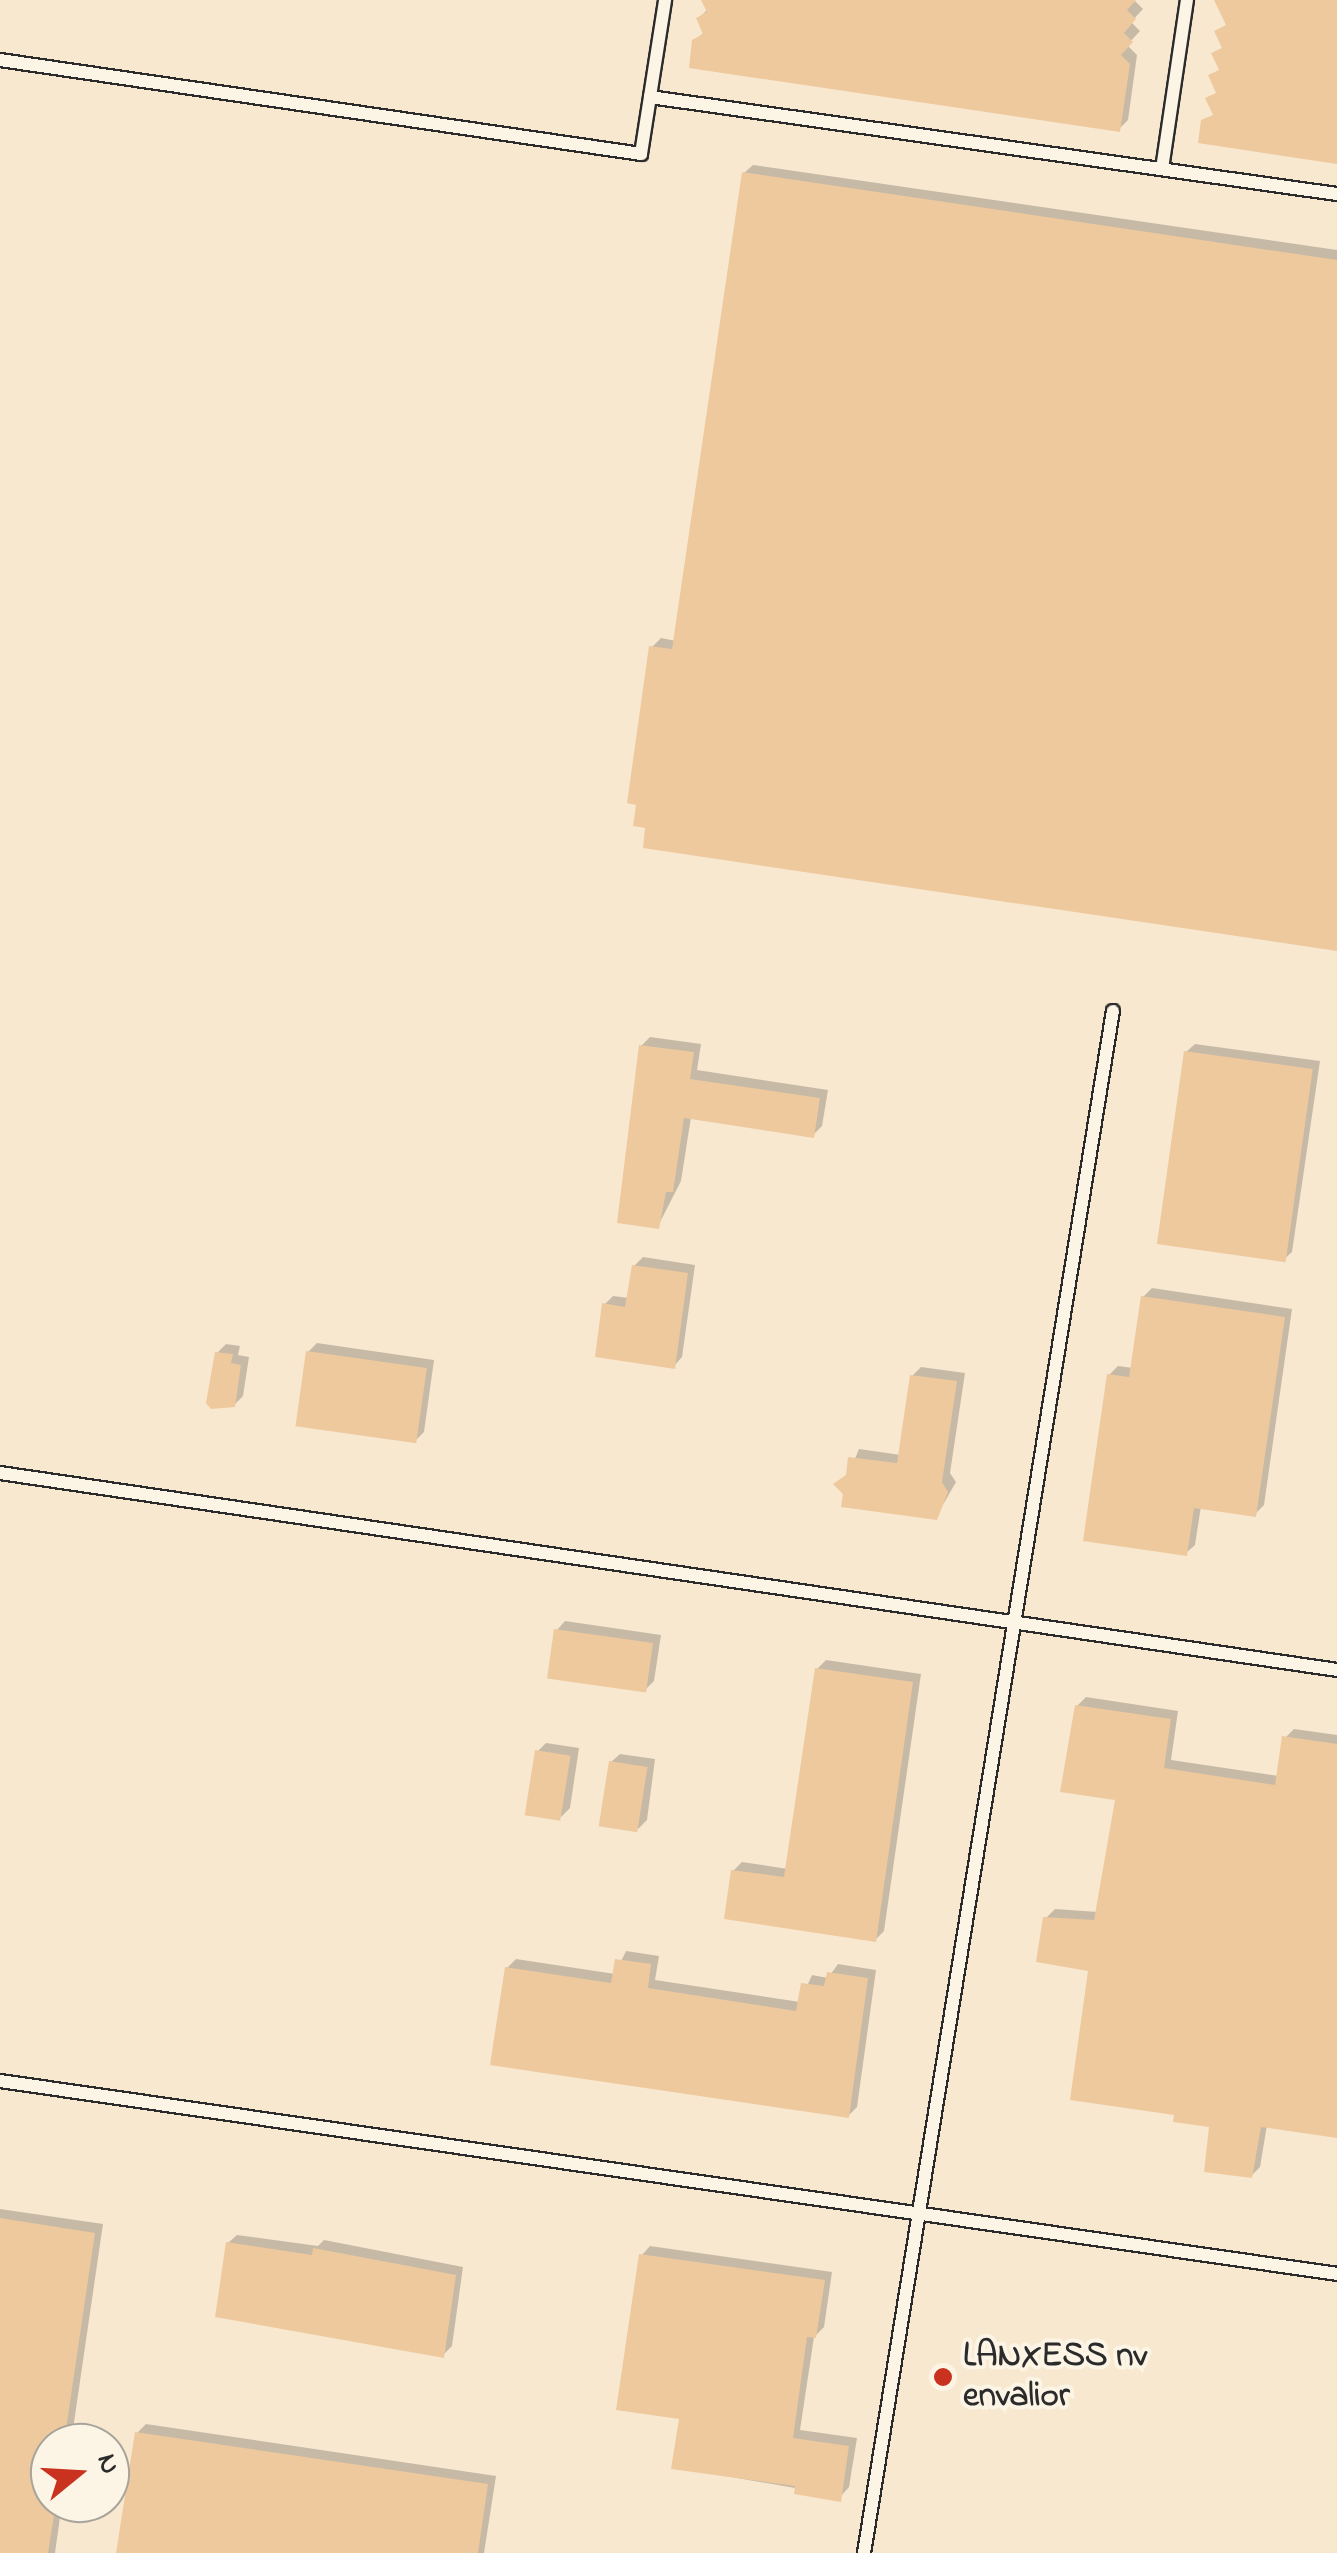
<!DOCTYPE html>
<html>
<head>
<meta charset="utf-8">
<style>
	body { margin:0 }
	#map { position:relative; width:1337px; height:2553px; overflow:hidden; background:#fcf5e5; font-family:"Indie Flower",sans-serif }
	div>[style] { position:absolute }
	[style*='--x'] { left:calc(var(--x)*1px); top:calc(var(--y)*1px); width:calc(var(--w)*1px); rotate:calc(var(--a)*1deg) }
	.built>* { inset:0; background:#f8e8d0 }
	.shadow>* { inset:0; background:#0003 }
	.building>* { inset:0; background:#eec99e; transform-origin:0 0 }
	.roads { filter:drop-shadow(2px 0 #2b2b2b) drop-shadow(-2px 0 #2b2b2b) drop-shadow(0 2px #2b2b2b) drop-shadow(0 -2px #2b2b2b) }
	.lane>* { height:12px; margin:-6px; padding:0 6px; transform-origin:6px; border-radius:6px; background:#fcf5e5 }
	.dots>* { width:28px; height:28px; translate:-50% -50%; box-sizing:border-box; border:5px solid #fcf5e5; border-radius:50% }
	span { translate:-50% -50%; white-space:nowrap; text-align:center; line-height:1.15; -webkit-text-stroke:8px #fcf5e5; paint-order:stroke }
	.poi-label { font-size:35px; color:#2b2b2b; font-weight:700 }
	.left { translate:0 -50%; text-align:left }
	.north { position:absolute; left:30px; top:2423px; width:100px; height:100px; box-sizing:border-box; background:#fcf5e5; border:2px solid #a8a49b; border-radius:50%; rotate:72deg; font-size:28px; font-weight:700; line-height:40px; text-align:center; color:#2b2b2b }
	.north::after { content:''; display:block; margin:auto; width:35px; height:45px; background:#c8321e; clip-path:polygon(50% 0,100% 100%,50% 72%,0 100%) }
</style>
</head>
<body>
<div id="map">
	<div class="built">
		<i style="clip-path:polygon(evenodd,0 0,1337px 0,1337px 2553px,0 2553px,0 0,50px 2443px,110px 2443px,110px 2503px,50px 2503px,50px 2443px)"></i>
	</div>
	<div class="shadow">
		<i style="clip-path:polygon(704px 0,1134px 0,1143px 9px,1131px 22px,1140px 31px,1127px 45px,1137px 55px,1128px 120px,1119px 129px,694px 42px,705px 31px,699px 18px,708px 9px)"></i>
		<i style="clip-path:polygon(753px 165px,1337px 250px,1337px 948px,652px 647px,661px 638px,676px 641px,744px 173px)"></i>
		<i style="clip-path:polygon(650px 1037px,701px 1044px,697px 1070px,828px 1090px,822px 1126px,813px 1135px,691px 1117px,681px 1181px,658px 1226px,641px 1046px)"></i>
		<i style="clip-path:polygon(1195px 1044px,1320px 1061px,1292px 1252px,1283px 1260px,1186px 1052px)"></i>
		<i style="clip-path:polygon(643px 1257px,695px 1265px,682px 1357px,674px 1366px,604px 1305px,613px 1296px,629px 1298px,634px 1266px)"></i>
		<i style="clip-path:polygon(1152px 1288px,1292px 1309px,1264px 1505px,1255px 1514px,1201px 1506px,1195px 1545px,1186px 1553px,1109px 1375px,1118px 1366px,1133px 1368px,1143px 1297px)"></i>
		<i style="clip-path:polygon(317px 1343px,434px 1360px,424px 1432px,415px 1441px,308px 1352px)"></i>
		<i style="clip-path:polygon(226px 1344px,240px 1346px,238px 1355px,249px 1357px,243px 1396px,234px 1405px,217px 1353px)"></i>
		<i style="clip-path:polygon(921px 1367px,965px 1373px,950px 1473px,956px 1482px,936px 1517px,849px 1473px,859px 1449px,901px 1455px,912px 1376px)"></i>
		<i style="clip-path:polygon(565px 1621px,661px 1635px,654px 1681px,645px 1690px,557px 1630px)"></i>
		<i style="clip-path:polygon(826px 1660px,921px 1674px,884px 1931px,875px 1940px,733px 1871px,742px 1862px,788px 1869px,817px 1669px)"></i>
		<i style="clip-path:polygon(1086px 1697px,1178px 1711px,1171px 1760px,1279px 1776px,1285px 1738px,1294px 1729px,1337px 1735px,1337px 2135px,1267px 2125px,1260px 2167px,1251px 2176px,1212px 2125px,1177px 2113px,1091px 1969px,1046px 1918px,1055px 1909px,1098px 1912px,1118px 1798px,1077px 1706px)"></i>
		<i style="clip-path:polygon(546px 1743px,579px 1748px,570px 1808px,561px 1817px,537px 1752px)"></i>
		<i style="clip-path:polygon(620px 1754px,655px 1759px,647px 1820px,638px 1829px,611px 1762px)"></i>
		<i style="clip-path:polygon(626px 1951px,659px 1956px,655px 1980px,800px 2002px,812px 1975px,828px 1978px,838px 1964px,876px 1970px,857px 2107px,848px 2116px,507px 1968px,516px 1959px,615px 1974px)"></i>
		<i style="clip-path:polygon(0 2209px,103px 2224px,71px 2443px,50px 2443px,50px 2503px,62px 2503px,55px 2553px,0 2553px)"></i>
		<i style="clip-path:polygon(237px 2235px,318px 2246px,324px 2240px,463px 2267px,452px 2346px,443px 2355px,228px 2243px)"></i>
		<i style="clip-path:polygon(650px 2246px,832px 2272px,824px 2327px,814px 2337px,800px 2430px,857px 2438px,849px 2487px,841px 2496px,674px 2467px,682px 2417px,642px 2255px)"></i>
		<i style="clip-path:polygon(146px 2424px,496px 2476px,484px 2553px,118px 2553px,137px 2433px)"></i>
	</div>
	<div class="building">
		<i style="clip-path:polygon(701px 0,1136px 0,1127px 10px,1136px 19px,1124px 33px,1133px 42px,1121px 55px,1130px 64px,1120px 132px,689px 68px,692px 40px,703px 34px,696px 18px,707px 12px)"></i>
		<i style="clip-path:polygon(1214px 0,1337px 0,1337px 164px,1198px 143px,1201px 120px,1213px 115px,1205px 98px,1216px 93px,1208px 75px,1219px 70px,1211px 53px,1222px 48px,1214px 31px,1226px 25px)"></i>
		<i style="clip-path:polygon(742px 172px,1337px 260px,1337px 951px,643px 848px,645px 828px,633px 826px,636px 805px,627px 803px,649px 646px,672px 649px)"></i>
		<i style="clip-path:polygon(639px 1045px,694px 1052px,690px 1079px,820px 1098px,814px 1138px,684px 1118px,673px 1192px,666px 1192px,659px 1229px,617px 1223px)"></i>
		<i style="left:1184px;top:1051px;width:130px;height:195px;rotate:8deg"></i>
		<i style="clip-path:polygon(632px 1265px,688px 1273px,675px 1369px,595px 1357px,602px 1303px,625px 1307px)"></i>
		<i style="clip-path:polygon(1141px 1296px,1285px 1317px,1256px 1517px,1194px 1508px,1187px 1556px,1083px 1541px,1107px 1374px,1129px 1377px)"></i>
		<i style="left:306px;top:1351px;width:122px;height:76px;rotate:8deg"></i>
		<i style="clip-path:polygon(215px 1352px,233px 1354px,231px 1363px,241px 1365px,235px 1407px,211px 1409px,206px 1403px)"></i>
		<i style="clip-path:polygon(910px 1375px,957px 1381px,942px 1482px,948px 1492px,937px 1520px,841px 1507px,843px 1494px,833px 1484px,846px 1475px,848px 1457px,897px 1463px)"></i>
		<i style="left:554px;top:1629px;width:100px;height:50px;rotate:8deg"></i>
		<i style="clip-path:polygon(815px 1668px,913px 1682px,876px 1942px,724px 1919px,731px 1870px,784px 1877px)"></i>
		<i style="clip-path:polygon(1075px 1705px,1171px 1719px,1164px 1768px,1275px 1785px,1282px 1736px,1337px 1744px,1337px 2138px,1261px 2127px,1252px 2178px,1204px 2172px,1209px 2127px,1173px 2122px,1174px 2115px,1070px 2100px,1088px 1971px,1036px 1962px,1043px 1917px,1094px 1920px,1115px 1800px,1060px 1792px)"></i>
		<i style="left:535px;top:1750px;width:36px;height:66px;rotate:9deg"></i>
		<i style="left:609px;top:1761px;width:39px;height:66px;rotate:9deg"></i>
		<i style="clip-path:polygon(615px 1959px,651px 1964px,648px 1988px,796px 2011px,801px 1983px,824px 1986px,827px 1972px,868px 1978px,849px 2118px,490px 2065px,505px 1967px,611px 1983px)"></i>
		<i style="clip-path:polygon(0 2218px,95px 2233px,64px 2443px,50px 2443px,50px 2503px,56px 2503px,48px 2553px,0 2553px)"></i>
		<i style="clip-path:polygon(226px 2242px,312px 2255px,313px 2248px,456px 2275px,444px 2358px,215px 2317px)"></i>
		<i style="clip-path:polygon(639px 2254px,825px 2280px,816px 2338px,807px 2337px,793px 2438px,849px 2446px,841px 2502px,794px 2494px,795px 2486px,671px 2469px,679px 2419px,616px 2410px)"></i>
		<i style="clip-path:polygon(135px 2432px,488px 2484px,478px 2553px,116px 2553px)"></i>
	</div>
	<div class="roads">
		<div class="lane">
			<i style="--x:0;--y:60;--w:648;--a:8.34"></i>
			<i style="--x:641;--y:154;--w:156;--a:-81.1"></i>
			<i style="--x:650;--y:97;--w:694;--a:8.04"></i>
			<i style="--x:1162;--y:169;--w:171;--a:-81.6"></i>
			<i style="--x:0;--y:1473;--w:1351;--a:8.38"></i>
			<i style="--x:0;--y:2081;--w:1351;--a:8.21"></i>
			<i style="--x:864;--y:2553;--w:1562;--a:-80.83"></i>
		</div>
	</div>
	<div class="dots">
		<i style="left:943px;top:2377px;background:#c8321e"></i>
	</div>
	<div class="poi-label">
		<span class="left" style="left:963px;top:2377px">LANXESS nv<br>envalior</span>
	</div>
	<div class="north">N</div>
</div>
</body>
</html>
